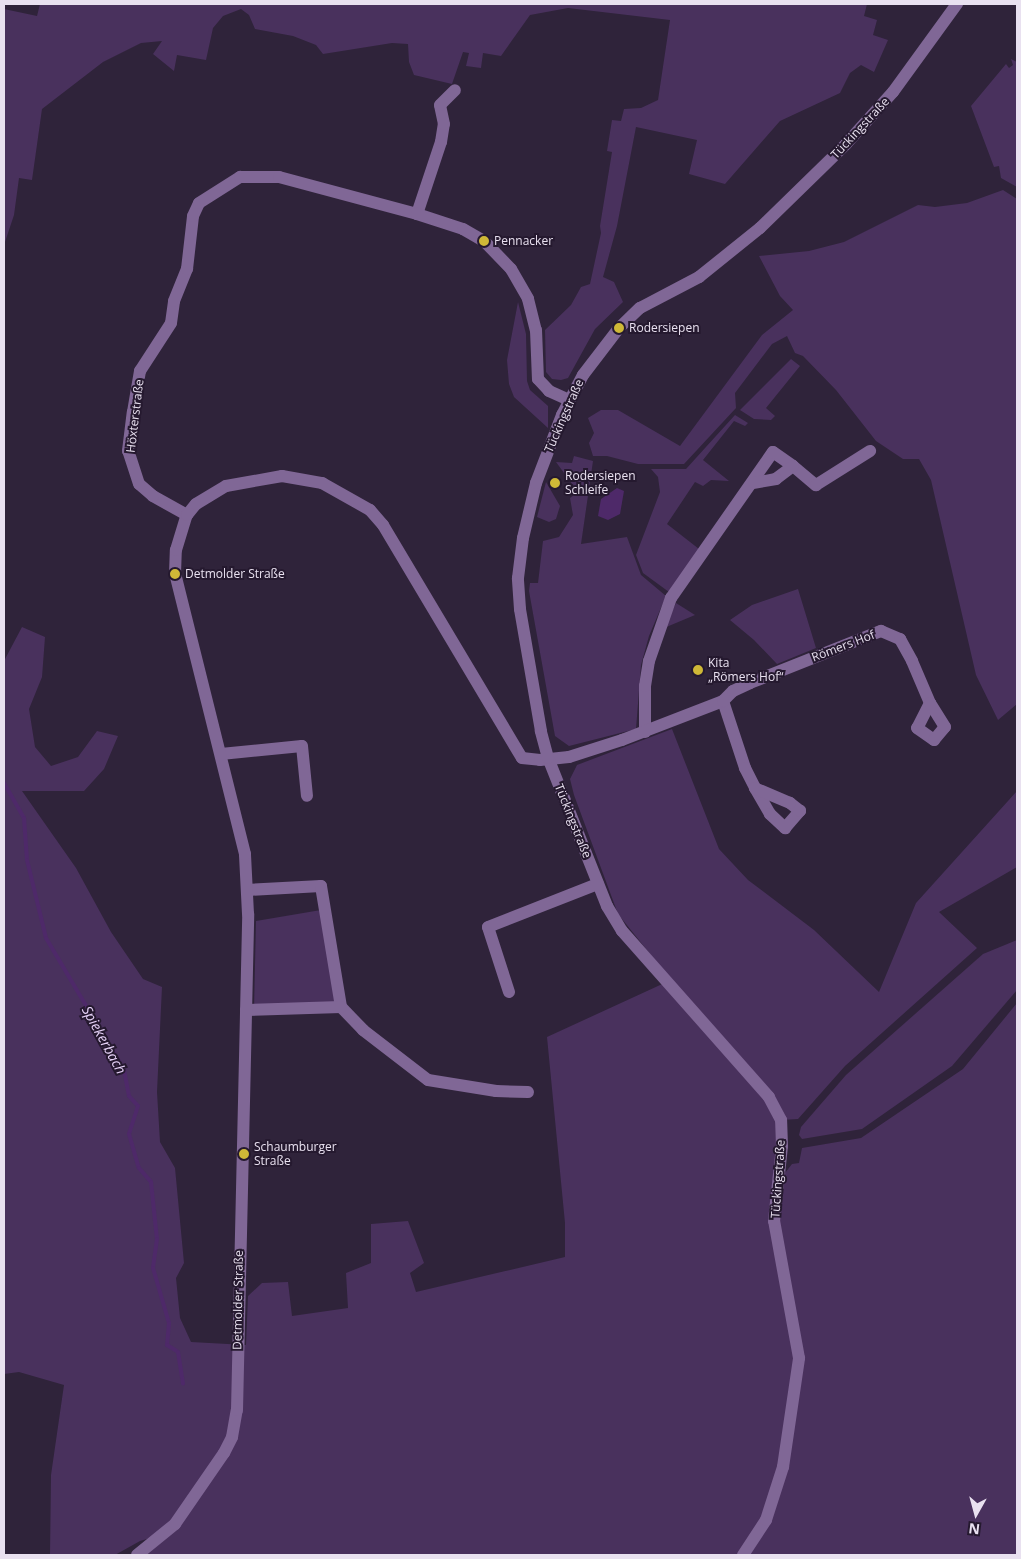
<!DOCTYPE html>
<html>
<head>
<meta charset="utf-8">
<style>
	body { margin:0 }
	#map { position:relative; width:1021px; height:1559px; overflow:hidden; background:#2f233a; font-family:"Open Sans",sans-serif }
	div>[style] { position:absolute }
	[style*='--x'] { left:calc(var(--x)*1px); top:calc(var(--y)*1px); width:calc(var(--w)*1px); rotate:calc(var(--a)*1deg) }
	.green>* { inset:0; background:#49315d }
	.water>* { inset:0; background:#4e2969 }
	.stream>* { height:4px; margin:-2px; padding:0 2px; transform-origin:2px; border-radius:2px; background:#4e2969 }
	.minor>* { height:12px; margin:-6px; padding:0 6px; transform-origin:6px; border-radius:6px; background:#806796 }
	.dots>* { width:14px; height:14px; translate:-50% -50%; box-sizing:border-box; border:2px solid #25192f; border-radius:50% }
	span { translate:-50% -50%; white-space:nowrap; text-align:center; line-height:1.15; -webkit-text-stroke:4px #25192f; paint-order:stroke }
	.street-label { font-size:12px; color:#e9e1f0 }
	.poi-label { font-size:12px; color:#e9e1f0 }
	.left { translate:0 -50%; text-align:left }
	.water-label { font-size:14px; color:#e6d2f8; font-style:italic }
	.frame { position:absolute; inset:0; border:5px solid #e9e1f0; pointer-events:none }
	.north { position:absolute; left:951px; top:1489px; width:50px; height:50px; -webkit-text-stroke:4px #25192f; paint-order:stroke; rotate:187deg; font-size:14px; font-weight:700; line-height:20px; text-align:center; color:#e9e1f0 }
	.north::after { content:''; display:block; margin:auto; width:18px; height:22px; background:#e9e1f0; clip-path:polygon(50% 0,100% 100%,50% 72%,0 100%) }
</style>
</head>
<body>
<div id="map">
	<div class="green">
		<i style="clip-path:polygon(40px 4px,867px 4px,864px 16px,877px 20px,873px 35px,888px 40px,874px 72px,861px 65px,850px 73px,840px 93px,780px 121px,725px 184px,689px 174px,697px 140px,636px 127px,617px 226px,603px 277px,614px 282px,623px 302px,595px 329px,568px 378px,561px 380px,552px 379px,546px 372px,545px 330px,571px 305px,581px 287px,590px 284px,601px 233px,600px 226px,612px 152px,607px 151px,612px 120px,621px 121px,624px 109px,641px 108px,658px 100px,670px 20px,568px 8px,530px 15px,501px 56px,483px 53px,481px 68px,466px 66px,469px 53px,463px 52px,452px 84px,414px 75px,409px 62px,408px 44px,392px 43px,323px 54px,316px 45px,293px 36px,255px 29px,249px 15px,241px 9px,223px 16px,213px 28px,206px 60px,177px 55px,174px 71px,153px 54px,162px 41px,141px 43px,103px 62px,42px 109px,32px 180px,19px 178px,14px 215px,4px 245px,4px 9px,37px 16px)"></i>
		<i style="clip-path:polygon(1011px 59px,1017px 62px,1017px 187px,1001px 178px,999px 166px,994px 167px,971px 106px,1006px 64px,1009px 68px,1013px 65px)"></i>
		<i style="clip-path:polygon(1003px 190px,1017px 199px,1017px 704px,998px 720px,976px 675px,931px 480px,919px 459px,903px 459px,876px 441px,836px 390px,803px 356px,795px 353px,787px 336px,772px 344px,735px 393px,736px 408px,684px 464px,638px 464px,607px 456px,593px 456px,589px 443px,594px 433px,588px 418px,601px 410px,618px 410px,680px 446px,762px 335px,793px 310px,780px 296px,759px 256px,809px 251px,844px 242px,918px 205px,935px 207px,967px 203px)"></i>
		<i style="clip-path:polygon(518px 302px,526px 334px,527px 381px,530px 390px,548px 406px,548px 428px,514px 397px,509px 384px,507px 360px)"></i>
		<i style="clip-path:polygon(791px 359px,800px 366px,766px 408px,775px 416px,771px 420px,754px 419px,740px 410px)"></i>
		<i style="clip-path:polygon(735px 415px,748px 423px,745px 426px,734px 421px,703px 460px,729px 481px,711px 480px,703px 486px,695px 482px,667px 524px,699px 549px,669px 592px,643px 573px,636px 555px,660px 492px,658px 477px,651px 469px,686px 469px)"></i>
		<i style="clip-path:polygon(574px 456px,593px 461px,581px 544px,627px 537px,641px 575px,666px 596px,649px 636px,641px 665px,636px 729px,569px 746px,555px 736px,529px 591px,530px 583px,538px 583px,543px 541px,559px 537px,573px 515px,570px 498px,574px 495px,569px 485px,572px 484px,556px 462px,572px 463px)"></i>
		<i style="clip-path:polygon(546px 482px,560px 506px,556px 519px,549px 522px,537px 517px)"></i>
		<i style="clip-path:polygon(798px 589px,816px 648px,777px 664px,754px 640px,730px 620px,752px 605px)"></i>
		<i style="clip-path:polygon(676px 603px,695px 615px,664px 628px)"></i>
		<i style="clip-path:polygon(22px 627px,45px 637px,42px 677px,29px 709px,35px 747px,51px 766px,78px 757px,97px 731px,118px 736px,104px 769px,84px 791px,22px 791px,76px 868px,111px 932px,143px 979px,162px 987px,157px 1092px,160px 1142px,175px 1168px,184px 1263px,176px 1278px,180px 1318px,191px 1342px,246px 1345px,248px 1296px,262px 1283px,288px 1282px,292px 1316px,348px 1308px,346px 1273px,371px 1263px,371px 1224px,408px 1221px,424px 1263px,410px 1273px,416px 1292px,565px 1257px,565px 1223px,547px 1037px,671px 980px,618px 914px,574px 795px,570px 779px,577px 765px,672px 729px,719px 849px,748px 880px,814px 930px,879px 992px,916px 903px,1017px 791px,1017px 867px,939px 912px,977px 948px,845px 1066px,798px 1119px,781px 1120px,785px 1173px,792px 1164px,799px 1163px,802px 1148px,861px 1138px,963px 1069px,1017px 1003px,1017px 1555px,146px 1555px,171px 1532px,140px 1541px,115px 1555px,50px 1555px,51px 1475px,64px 1385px,19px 1372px,4px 1374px,4px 661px)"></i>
		<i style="clip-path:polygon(321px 910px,337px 1002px,254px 1009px,256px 921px)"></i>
		<i style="clip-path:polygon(1017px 940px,1017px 990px,952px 1066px,862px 1129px,802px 1139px,799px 1135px,801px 1127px,846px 1075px,983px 954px)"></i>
	</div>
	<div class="water">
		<i style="clip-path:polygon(617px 488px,624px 491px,620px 514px,608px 520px,598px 516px,601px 499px)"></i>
	</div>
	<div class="stream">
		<i style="--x:4;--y:783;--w:40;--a:60.3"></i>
		<i style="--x:24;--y:818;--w:42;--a:85.9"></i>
		<i style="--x:27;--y:860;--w:80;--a:76.3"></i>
		<i style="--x:46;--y:938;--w:153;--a:59.4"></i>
		<i style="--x:124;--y:1070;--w:26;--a:79"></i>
		<i style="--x:129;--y:1096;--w:13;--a:48"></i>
		<i style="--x:138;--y:1106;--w:29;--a:108"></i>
		<i style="--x:129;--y:1134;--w:35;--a:74"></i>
		<i style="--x:139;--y:1168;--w:18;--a:49"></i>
		<i style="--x:151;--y:1182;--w:57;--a:84"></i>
		<i style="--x:157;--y:1239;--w:29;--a:98"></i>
		<i style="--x:153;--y:1268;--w:57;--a:73.8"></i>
		<i style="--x:169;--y:1323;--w:22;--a:95"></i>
		<i style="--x:167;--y:1345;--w:13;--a:32"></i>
		<i style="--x:178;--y:1352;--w:32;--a:81"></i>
	</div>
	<div class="minor">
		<i style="--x:417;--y:214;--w:76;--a:-71.6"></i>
		<i style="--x:441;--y:142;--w:18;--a:-81"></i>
		<i style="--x:444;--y:124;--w:19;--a:-102"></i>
		<i style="--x:440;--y:105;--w:21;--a:-45"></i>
		<i style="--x:793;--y:466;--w:30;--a:40"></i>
		<i style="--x:816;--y:485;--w:64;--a:-32.2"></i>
		<i style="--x:187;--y:515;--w:39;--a:-151"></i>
		<i style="--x:153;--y:496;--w:18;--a:-139"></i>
		<i style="--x:139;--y:484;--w:35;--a:-108"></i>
		<i style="--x:128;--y:451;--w:39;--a:-83"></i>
		<i style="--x:133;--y:412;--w:42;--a:-80.3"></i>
		<i style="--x:140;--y:371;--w:57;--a:-57.1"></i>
		<i style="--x:171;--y:323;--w:22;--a:-82"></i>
		<i style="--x:174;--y:301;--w:35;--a:-68"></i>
		<i style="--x:187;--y:269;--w:53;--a:-83.5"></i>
		<i style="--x:193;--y:216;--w:14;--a:-65"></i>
		<i style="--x:199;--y:203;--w:49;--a:-32.4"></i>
		<i style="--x:240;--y:177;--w:39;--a:0"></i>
		<i style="--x:279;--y:177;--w:143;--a:15"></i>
		<i style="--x:417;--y:214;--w:48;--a:18.1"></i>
		<i style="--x:463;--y:229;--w:24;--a:30"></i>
		<i style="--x:484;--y:241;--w:39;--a:46"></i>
		<i style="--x:511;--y:269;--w:34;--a:60"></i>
		<i style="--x:528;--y:299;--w:32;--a:76"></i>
		<i style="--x:536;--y:330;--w:49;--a:87.7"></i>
		<i style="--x:538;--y:379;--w:16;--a:47"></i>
		<i style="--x:549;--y:391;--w:22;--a:24"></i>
		<i style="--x:723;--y:701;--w:71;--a:71.8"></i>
		<i style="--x:745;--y:768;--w:22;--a:63"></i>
		<i style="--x:755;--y:788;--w:30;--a:60"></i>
		<i style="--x:770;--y:814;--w:21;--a:43"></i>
		<i style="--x:785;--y:828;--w:23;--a:-49"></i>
		<i style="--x:800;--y:811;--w:13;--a:-141"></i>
		<i style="--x:790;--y:803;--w:38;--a:-157"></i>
		<i style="--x:645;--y:732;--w:46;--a:-90"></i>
		<i style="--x:645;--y:686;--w:25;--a:-81"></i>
		<i style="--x:649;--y:661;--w:67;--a:-70.8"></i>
		<i style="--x:671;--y:598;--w:178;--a:-55.1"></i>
		<i style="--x:773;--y:452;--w:24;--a:35"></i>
		<i style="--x:793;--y:466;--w:21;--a:143"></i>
		<i style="--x:776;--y:479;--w:22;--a:170"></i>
		<i style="--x:221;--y:754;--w:81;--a:-5.6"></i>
		<i style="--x:302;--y:746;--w:50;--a:84.3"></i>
		<i style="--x:247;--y:890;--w:74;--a:-3.1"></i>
		<i style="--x:321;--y:886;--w:123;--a:80.6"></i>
		<i style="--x:341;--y:1007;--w:32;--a:46"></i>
		<i style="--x:363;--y:1030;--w:82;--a:37.6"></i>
		<i style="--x:428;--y:1080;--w:69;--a:9.2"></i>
		<i style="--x:496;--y:1091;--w:32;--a:2"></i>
		<i style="--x:509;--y:992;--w:68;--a:-107.9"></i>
		<i style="--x:488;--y:927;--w:118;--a:-21.4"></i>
		<i style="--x:246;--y:1010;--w:95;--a:-1.8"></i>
		<i style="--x:137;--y:1555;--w:49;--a:-39.2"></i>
		<i style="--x:175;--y:1524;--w:86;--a:-55.4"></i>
		<i style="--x:224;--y:1453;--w:18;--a:-63"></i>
		<i style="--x:232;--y:1437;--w:27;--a:-80"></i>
		<i style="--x:237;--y:1410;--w:496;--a:-88.7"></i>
		<i style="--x:248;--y:914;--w:60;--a:-92.9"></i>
		<i style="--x:245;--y:854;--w:289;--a:-104"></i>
		<i style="--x:175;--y:574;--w:24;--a:-88"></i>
		<i style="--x:176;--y:550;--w:37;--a:-73"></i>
		<i style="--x:187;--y:515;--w:14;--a:-51"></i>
		<i style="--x:196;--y:504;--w:35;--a:-31"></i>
		<i style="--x:226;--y:486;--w:57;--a:-10.1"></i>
		<i style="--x:282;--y:476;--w:41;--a:9.9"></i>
		<i style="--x:322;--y:483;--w:55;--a:29.4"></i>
		<i style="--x:370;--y:510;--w:20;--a:49"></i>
		<i style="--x:383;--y:525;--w:271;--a:59.2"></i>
		<i style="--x:522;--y:758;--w:18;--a:6"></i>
		<i style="--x:540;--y:760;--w:29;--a:-6"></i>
		<i style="--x:569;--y:757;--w:56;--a:-17.8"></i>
		<i style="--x:622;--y:740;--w:108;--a:-21.1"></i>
		<i style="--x:723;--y:701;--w:14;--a:-45"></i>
		<i style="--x:733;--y:691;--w:19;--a:-25"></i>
		<i style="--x:750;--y:683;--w:141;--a:-21.7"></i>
		<i style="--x:881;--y:631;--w:21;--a:23"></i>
		<i style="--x:900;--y:639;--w:25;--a:61"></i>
		<i style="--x:912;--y:661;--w:46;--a:66.8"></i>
		<i style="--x:930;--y:703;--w:28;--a:117"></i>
		<i style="--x:917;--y:728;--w:21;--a:35"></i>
		<i style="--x:934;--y:740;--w:17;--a:-50"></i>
		<i style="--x:945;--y:727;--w:28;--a:-122"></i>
		<i style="--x:743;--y:1555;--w:42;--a:-56.7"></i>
		<i style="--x:766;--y:1520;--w:56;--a:-72.2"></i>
		<i style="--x:783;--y:1467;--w:110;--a:-81.6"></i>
		<i style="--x:799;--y:1358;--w:139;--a:-100.3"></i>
		<i style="--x:774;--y:1221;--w:75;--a:-83.9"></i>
		<i style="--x:782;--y:1146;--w:26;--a:-92"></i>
		<i style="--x:781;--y:1120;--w:26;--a:-118"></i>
		<i style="--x:769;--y:1097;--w:222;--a:-131.5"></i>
		<i style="--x:622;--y:931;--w:29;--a:-121"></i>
		<i style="--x:607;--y:906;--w:159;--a:-111.7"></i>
		<i style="--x:548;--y:758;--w:28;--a:-105"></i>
		<i style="--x:541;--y:731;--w:124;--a:-99.8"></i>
		<i style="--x:520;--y:609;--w:31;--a:-94"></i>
		<i style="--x:518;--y:578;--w:40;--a:-82.9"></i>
		<i style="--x:523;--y:538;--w:57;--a:-76.7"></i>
		<i style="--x:536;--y:483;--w:73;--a:-69.1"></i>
		<i style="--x:562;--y:415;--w:45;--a:-62.3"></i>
		<i style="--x:583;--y:375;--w:59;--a:-52.5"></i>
		<i style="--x:619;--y:328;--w:29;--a:-44"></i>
		<i style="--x:640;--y:308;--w:67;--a:-27.7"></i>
		<i style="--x:699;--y:277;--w:78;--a:-38.8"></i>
		<i style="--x:760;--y:228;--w:120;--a:-44.3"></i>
		<i style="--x:846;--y:144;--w:70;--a:-47.9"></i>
		<i style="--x:893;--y:92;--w:109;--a:-54"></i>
	</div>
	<div class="dots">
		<i style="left:484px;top:241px;background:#cfb837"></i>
		<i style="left:619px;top:328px;background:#cfb837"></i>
		<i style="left:555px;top:483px;background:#cfb837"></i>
		<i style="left:175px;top:574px;background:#cfb837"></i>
		<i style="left:698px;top:670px;background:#cfb837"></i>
		<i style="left:244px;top:1154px;background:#cfb837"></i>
	</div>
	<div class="street-label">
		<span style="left:860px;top:128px;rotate:-47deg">Tückingstraße</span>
		<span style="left:135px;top:416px;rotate:-83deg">Höxterstraße</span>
		<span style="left:564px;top:416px;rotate:-66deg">Tückingstraße</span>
		<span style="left:843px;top:646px;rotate:-21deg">Römers Hof</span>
		<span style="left:573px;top:821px;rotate:68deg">Tückingstraße</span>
		<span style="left:778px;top:1179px;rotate:-86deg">Tückingstraße</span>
		<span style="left:238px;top:1300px;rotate:-89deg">Detmolder Straße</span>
	</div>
	<div class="poi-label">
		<span class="left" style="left:494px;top:241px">Pennacker</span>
		<span class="left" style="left:629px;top:328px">Rodersiepen</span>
		<span class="left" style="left:565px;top:483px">Rodersiepen<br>Schleife</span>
		<span class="left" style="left:185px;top:574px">Detmolder Straße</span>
		<span class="left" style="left:708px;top:670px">Kita<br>„Römers Hof“</span>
		<span class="left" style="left:254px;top:1154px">Schaumburger<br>Straße</span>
	</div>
	<div class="water-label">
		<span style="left:104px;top:1040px;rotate:61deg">Spiekerbach</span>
	</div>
	<div class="frame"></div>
	<div class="north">N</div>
</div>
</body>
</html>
